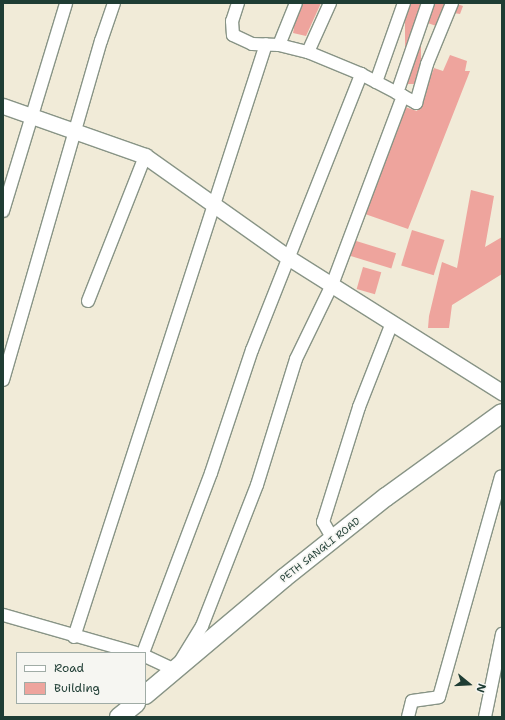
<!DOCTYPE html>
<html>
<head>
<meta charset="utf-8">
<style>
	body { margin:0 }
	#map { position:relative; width:505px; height:720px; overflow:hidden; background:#f1ebd8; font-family:"Shantell Sans",sans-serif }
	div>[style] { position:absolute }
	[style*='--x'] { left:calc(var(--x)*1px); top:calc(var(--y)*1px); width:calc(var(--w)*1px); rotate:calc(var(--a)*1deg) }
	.building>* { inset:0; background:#eea49d; transform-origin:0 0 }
	.roads { filter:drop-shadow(1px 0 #889486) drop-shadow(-1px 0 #889486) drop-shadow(0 1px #889486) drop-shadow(0 -1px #889486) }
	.minor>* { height:12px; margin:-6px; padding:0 6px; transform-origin:6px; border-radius:6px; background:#fff }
	.major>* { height:15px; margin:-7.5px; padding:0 7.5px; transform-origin:7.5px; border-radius:7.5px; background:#fff }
	.highway>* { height:18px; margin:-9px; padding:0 9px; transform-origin:9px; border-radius:9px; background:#fff }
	span { translate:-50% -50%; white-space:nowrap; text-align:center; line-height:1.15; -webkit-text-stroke:3.5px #f6f6f2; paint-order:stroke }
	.street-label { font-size:10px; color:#1f3d34 }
	.frame { position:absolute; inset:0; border:4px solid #1f3d34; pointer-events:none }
	.legend { position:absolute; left:16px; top:652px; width:130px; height:52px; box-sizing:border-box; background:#f6f6f2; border:1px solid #a0aca6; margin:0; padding:5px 7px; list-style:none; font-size:12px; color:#1f3d34 }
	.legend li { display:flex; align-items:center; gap:8px; height:20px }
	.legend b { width:20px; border:1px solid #a0aca6 }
	.north { position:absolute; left:449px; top:664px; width:40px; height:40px; -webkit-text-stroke:3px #f6f6f2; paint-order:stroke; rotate:108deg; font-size:11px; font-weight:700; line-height:16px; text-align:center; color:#1f3d34 }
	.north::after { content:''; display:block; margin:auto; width:14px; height:18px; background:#1f3d34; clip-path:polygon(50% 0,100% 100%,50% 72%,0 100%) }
</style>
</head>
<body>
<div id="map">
	<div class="building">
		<i style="clip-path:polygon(300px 3px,321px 3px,306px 36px,293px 33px,294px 28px,291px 27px)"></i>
		<i style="left:405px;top:3px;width:16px;height:81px"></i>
		<i style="clip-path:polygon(432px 3px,448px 3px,439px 27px,425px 22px)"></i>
		<i style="clip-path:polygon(457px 4px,463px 6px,460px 14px,454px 13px)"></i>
		<i style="clip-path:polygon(450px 55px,467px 61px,465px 71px,470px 71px,408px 229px,365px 214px,405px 107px,417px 111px,434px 68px,443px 71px)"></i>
		<i style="clip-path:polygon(471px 190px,494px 196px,485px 247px,502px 237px,502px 274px,452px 305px,449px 328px,428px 328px,429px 316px,442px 262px,457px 268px)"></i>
		<i style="left:412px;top:230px;width:34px;height:37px;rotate:17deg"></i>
		<i style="left:353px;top:240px;width:45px;height:16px;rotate:17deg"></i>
		<i style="left:363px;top:267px;width:19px;height:23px;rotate:16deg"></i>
	</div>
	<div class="roads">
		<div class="minor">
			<i style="--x:238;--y:3;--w:19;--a:108"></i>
			<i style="--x:232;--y:21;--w:14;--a:86"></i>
			<i style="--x:233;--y:35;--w:21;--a:25"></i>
			<i style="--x:252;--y:44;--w:27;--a:2"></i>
			<i style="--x:279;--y:45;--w:45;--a:-68"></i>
			<i style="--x:279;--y:45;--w:30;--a:14"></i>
			<i style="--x:376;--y:82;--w:84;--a:-70.5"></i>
			<i style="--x:397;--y:93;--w:95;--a:-71"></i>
			<i style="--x:403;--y:96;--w:15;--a:28"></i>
			<i style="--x:416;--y:103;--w:41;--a:-74.2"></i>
			<i style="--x:427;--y:64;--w:66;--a:-67.7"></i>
			<i style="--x:3;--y:211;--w:217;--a:-73.1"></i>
			<i style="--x:88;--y:301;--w:156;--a:-68.5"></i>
			<i style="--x:3;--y:380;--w:353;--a:-73.9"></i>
			<i style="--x:101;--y:41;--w:40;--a:-71.1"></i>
			<i style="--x:333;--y:539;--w:20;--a:-120"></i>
			<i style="--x:323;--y:522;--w:121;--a:-72.6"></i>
			<i style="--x:359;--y:407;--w:90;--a:-68.6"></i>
			<i style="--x:3;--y:615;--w:138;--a:15.9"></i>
			<i style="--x:74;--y:637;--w:623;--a:-72.06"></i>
			<i style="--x:143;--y:653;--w:192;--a:-69.3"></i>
			<i style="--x:211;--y:473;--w:130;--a:-71.6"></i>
			<i style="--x:252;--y:350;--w:297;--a:-68.4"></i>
			<i style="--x:145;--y:656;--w:33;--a:25"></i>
			<i style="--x:175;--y:670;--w:52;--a:-58.5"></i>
			<i style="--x:202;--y:626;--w:151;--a:-68.7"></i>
			<i style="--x:257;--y:485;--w:132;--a:-72.8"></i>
			<i style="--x:296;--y:359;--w:82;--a:-64.1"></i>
			<i style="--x:332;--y:285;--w:202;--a:-69.4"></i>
			<i style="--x:403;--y:96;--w:47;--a:-152.4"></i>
			<i style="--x:361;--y:74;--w:57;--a:-157.5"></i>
			<i style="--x:308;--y:52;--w:54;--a:-65.8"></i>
			<i style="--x:408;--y:717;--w:16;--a:-76"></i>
			<i style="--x:412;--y:701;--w:27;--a:-8"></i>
			<i style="--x:439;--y:697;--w:229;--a:-74.3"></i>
			<i style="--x:485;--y:717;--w:85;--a:-78.4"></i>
		</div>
		<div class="major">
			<i style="--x:3;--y:106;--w:151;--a:19.4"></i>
			<i style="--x:145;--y:156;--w:176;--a:35.3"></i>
			<i style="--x:289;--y:258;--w:252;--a:32.2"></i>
		</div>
		<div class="highway">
			<i style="--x:145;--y:695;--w:182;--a:-40.1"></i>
			<i style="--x:284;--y:578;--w:130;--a:-38.5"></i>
			<i style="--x:386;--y:497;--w:143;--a:-35.9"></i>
			<i style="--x:119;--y:717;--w:22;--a:-39"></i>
		</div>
	</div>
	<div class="street-label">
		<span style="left:320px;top:550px;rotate:-38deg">PETH SANGLI ROAD</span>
	</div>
	<div class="frame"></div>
	<ul class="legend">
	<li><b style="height:5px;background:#fff"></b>Road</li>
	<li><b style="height:11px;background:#eea49d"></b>Building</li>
	</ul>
	<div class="north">N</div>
</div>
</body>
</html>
